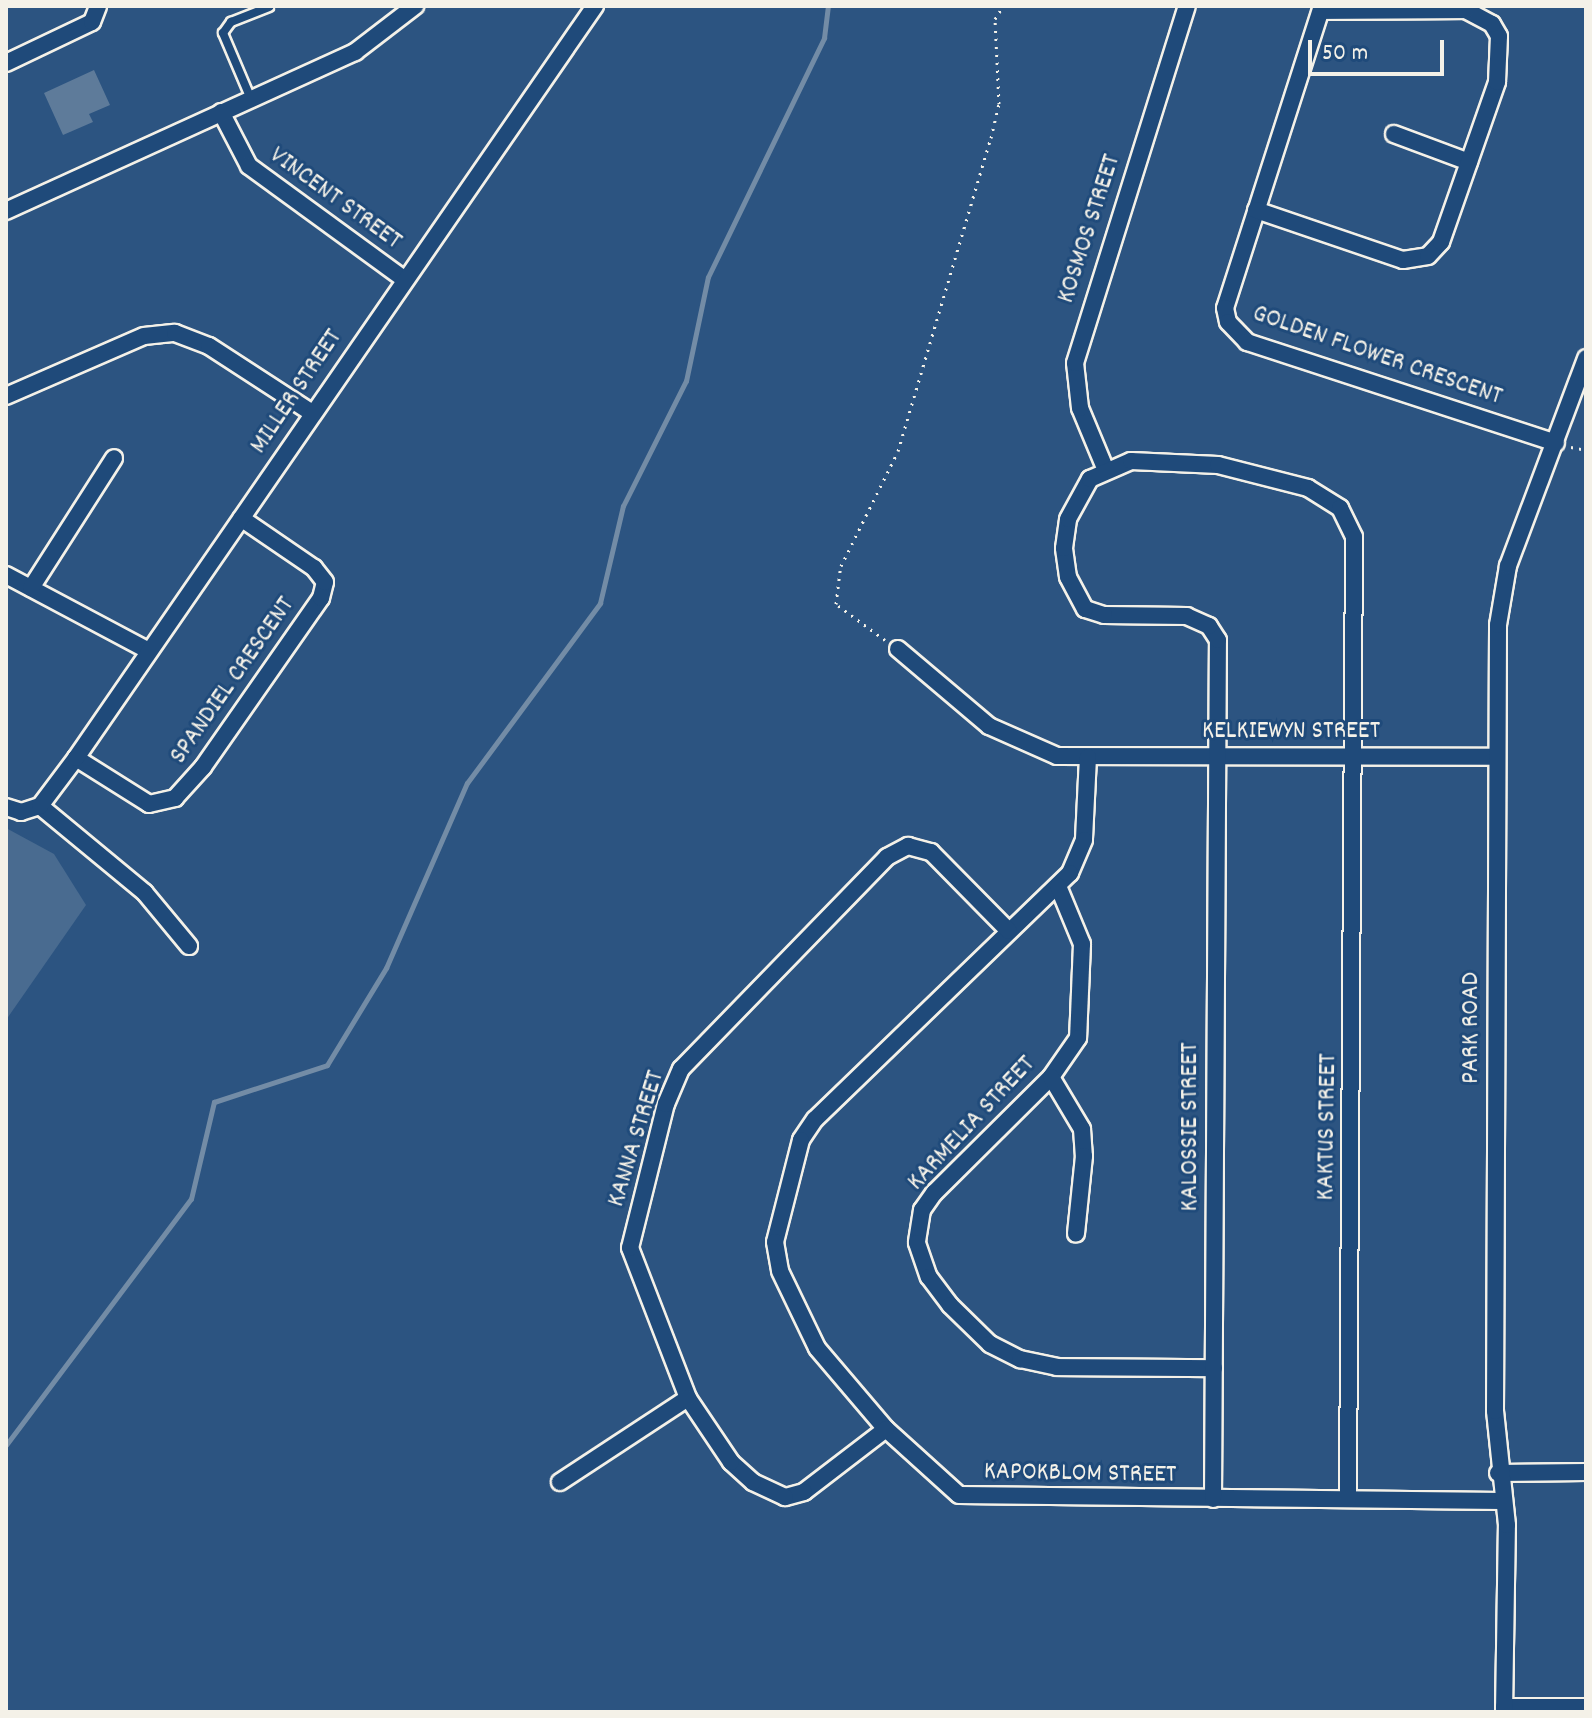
<!DOCTYPE html>
<html>
<head>
<meta charset="utf-8">
<style>
	body { margin:0 }
	#map { position:relative; width:1592px; height:1718px; overflow:hidden; background:#2c5481; font-family:Dekko,sans-serif }
	div>[style] { position:absolute }
	[style*='--x'] { left:calc(var(--x)*1px); top:calc(var(--y)*1px); width:calc(var(--w)*1px); rotate:calc(var(--a)*1deg) }
	.green>* { inset:0; background:#496b90 }
	.stream>* { height:5px; margin:-2.5px; padding:0 2.5px; transform-origin:2.5px; border-radius:2.5px; background:#738ca6 }
	.building>* { inset:0; background:#5e7b9a }
	.path>* { height:3px; margin-top:-1.5px; transform-origin:0; background:repeating-linear-gradient(90deg,#f4f1e8 0 2px,transparent 0 8px) }
	.roads { filter:drop-shadow(2px 0 #f4f1e8) drop-shadow(-2px 0 #f4f1e8) drop-shadow(0 2px #f4f1e8) drop-shadow(0 -2px #f4f1e8) }
	.lane>* { height:8px; margin:-4px; padding:0 4px; transform-origin:4px; border-radius:4px; background:#1f4a7a }
	.street>* { height:16px; margin:-8px; padding:0 8px; transform-origin:8px; border-radius:8px; background:#1f4a7a }
	span { translate:-50% -50%; white-space:nowrap; text-align:center; line-height:1.15; -webkit-text-stroke:6px #1f4a7a; paint-order:stroke }
	.street-label { font-size:26px; color:#f4f1e8 }
	.frame { position:absolute; inset:0; border:8px solid #f4f1e8; pointer-events:none }
	.scale { position:absolute; left:1308px; top:40px; width:136px; height:36px; box-sizing:border-box; border:4px solid #f4f1e8; border-top:0; padding-left:10px; font-size:24px; line-height:28px; white-space:nowrap; color:#f4f1e8; -webkit-text-stroke:6px #1f4a7a; paint-order:stroke }
</style>
</head>
<body>
<div id="map">
	<div class="green">
		<i style="clip-path:polygon(6px 828px,54px 854px,86px 905px,6px 1020px)"></i>
	</div>
	<div class="stream">
		<i style="--x:6;--y:1445;--w:308;--a:-53.1"></i>
		<i style="--x:191;--y:1199;--w:100;--a:-76.7"></i>
		<i style="--x:214;--y:1102;--w:119;--a:-18.1"></i>
		<i style="--x:327;--y:1065;--w:114;--a:-58.7"></i>
		<i style="--x:386;--y:968;--w:202;--a:-66.4"></i>
		<i style="--x:467;--y:783;--w:224;--a:-53.5"></i>
		<i style="--x:600;--y:603;--w:100;--a:-76.7"></i>
		<i style="--x:623;--y:506;--w:140;--a:-63.3"></i>
		<i style="--x:686;--y:381;--w:106;--a:-78.1"></i>
		<i style="--x:708;--y:277;--w:266;--a:-64.1"></i>
		<i style="--x:824;--y:38;--w:32;--a:-83"></i>
	</div>
	<div class="building">
		<i style="clip-path:polygon(94px 70px,110px 105px,89px 114px,93px 122px,63px 135px,44px 93px)"></i>
	</div>
	<div class="path">
		<i style="--x:1571;--y:447;--w:15;--a:11"></i>
		<i style="--x:885;--y:640;--w:61;--a:-143.7"></i>
		<i style="--x:836;--y:604;--w:38;--a:-83"></i>
		<i style="--x:841;--y:566;--w:128;--a:-63.6"></i>
		<i style="--x:898;--y:451;--w:327;--a:-73.5"></i>
		<i style="--x:991;--y:138;--w:35;--a:-77"></i>
		<i style="--x:999;--y:104;--w:85;--a:-92.7"></i>
		<i style="--x:995;--y:19;--w:15;--a:-58"></i>
	</div>
	<div class="roads">
		<div class="lane">
			<i style="--x:251;--y:99;--w:72;--a:-113"></i>
			<i style="--x:223;--y:33;--w:14;--a:-54"></i>
			<i style="--x:231;--y:22;--w:41;--a:-21.5"></i>
		</div>
		<div class="street">
			<i style="--x:1322;--y:6;--w:317;--a:107.8"></i>
			<i style="--x:1225;--y:308;--w:14;--a:78"></i>
			<i style="--x:1228;--y:322;--w:28;--a:46"></i>
			<i style="--x:1247;--y:342;--w:325;--a:18.1"></i>
			<i style="--x:6;--y:63;--w:95;--a:-25.5"></i>
			<i style="--x:92;--y:22;--w:17;--a:-69"></i>
			<i style="--x:221;--y:112;--w:61;--a:62.6"></i>
			<i style="--x:249;--y:166;--w:192;--a:36.1"></i>
			<i style="--x:1394;--y:134;--w:80;--a:20.5"></i>
			<i style="--x:1256;--y:210;--w:155;--a:18.8"></i>
			<i style="--x:1403;--y:260;--w:25;--a:-9"></i>
			<i style="--x:1428;--y:256;--w:19;--a:-47"></i>
			<i style="--x:1441;--y:242;--w:170;--a:-70.7"></i>
			<i style="--x:1497;--y:82;--w:46;--a:-87.5"></i>
			<i style="--x:1499;--y:36;--w:14;--a:-120"></i>
			<i style="--x:1492;--y:24;--w:30;--a:-152"></i>
			<i style="--x:1466;--y:10;--w:145;--a:179.6"></i>
			<i style="--x:6;--y:211;--w:384;--a:-24.5"></i>
			<i style="--x:355;--y:52;--w:76;--a:-37.5"></i>
			<i style="--x:6;--y:396;--w:150;--a:-23.5"></i>
			<i style="--x:144;--y:336;--w:31;--a:-6"></i>
			<i style="--x:175;--y:333;--w:36;--a:21"></i>
			<i style="--x:209;--y:346;--w:123;--a:33"></i>
			<i style="--x:1105;--y:468;--w:65;--a:-112.6"></i>
			<i style="--x:1080;--y:408;--w:45;--a:-96.3"></i>
			<i style="--x:1075;--y:363;--w:374;--a:-72.6"></i>
			<i style="--x:6;--y:575;--w:162;--a:28"></i>
			<i style="--x:31;--y:588;--w:154;--a:-57.4"></i>
			<i style="--x:898;--y:649;--w:119;--a:40.2"></i>
			<i style="--x:989;--y:726;--w:74;--a:23.8"></i>
			<i style="--x:1057;--y:756;--w:438;--a:0.1"></i>
			<i style="--x:1088;--y:757;--w:83;--a:92.8"></i>
			<i style="--x:1084;--y:840;--w:36;--a:113"></i>
			<i style="--x:1070;--y:873;--w:354;--a:136"></i>
			<i style="--x:815;--y:1119;--w:25;--a:124"></i>
			<i style="--x:801;--y:1140;--w:105;--a:104.3"></i>
			<i style="--x:775;--y:1242;--w:29;--a:80"></i>
			<i style="--x:780;--y:1271;--w:85;--a:64.3"></i>
			<i style="--x:817;--y:1348;--w:106;--a:49.6"></i>
			<i style="--x:886;--y:1429;--w:98;--a:42.1"></i>
			<i style="--x:959;--y:1495;--w:543;--a:0.63"></i>
			<i style="--x:76;--y:758;--w:86;--a:32.2"></i>
			<i style="--x:149;--y:804;--w:27;--a:-13"></i>
			<i style="--x:175;--y:798;--w:42;--a:-47.9"></i>
			<i style="--x:203;--y:767;--w:206;--a:-55.1"></i>
			<i style="--x:321;--y:598;--w:16;--a:-76"></i>
			<i style="--x:325;--y:582;--w:18;--a:-128"></i>
			<i style="--x:314;--y:568;--w:88;--a:-145.6"></i>
			<i style="--x:40;--y:806;--w:136;--a:39.6"></i>
			<i style="--x:145;--y:893;--w:69;--a:50.3"></i>
			<i style="--x:6;--y:807;--w:16;--a:18"></i>
			<i style="--x:21;--y:812;--w:20;--a:-18"></i>
			<i style="--x:40;--y:806;--w:60;--a:-53.1"></i>
			<i style="--x:76;--y:758;--w:914;--a:-55.39"></i>
			<i style="--x:1058;--y:886;--w:63;--a:67.5"></i>
			<i style="--x:1082;--y:944;--w:94;--a:92.4"></i>
			<i style="--x:1078;--y:1038;--w:47;--a:124.7"></i>
			<i style="--x:1051;--y:1077;--w:165;--a:135.2"></i>
			<i style="--x:934;--y:1193;--w:21;--a:125"></i>
			<i style="--x:922;--y:1210;--w:33;--a:99"></i>
			<i style="--x:917;--y:1243;--w:36;--a:71"></i>
			<i style="--x:929;--y:1277;--w:35;--a:53"></i>
			<i style="--x:950;--y:1305;--w:56;--a:44.3"></i>
			<i style="--x:990;--y:1344;--w:34;--a:27"></i>
			<i style="--x:1020;--y:1359;--w:38;--a:12"></i>
			<i style="--x:1057;--y:1367;--w:157;--a:0.4"></i>
			<i style="--x:1051;--y:1077;--w:61;--a:59.2"></i>
			<i style="--x:1082;--y:1129;--w:27;--a:86"></i>
			<i style="--x:1084;--y:1156;--w:78;--a:95.9"></i>
			<i style="--x:886;--y:1429;--w:103;--a:142.5"></i>
			<i style="--x:804;--y:1492;--w:20;--a:165"></i>
			<i style="--x:785;--y:1497;--w:35;--a:-155"></i>
			<i style="--x:753;--y:1482;--w:30;--a:-138"></i>
			<i style="--x:731;--y:1462;--w:77;--a:-123.9"></i>
			<i style="--x:688;--y:1398;--w:161;--a:-111.1"></i>
			<i style="--x:630;--y:1248;--w:148;--a:-76"></i>
			<i style="--x:666;--y:1104;--w:38;--a:-67"></i>
			<i style="--x:681;--y:1069;--w:296;--a:-45.8"></i>
			<i style="--x:887;--y:857;--w:24;--a:-28"></i>
			<i style="--x:908;--y:846;--w:24;--a:15"></i>
			<i style="--x:931;--y:852;--w:111;--a:45.4"></i>
			<i style="--x:1498;--y:1473;--w:88;--a:-0.7"></i>
			<i style="--x:560;--y:1482;--w:153;--a:-33.3"></i>
			<i style="--x:1213;--y:1499;--w:859;--a:-89.67"></i>
			<i style="--x:1218;--y:640;--w:17;--a:-123"></i>
			<i style="--x:1209;--y:626;--w:24;--a:-156"></i>
			<i style="--x:1187;--y:616;--w:83;--a:-179.3"></i>
			<i style="--x:1104;--y:615;--w:20;--a:-162"></i>
			<i style="--x:1085;--y:609;--w:36;--a:-118"></i>
			<i style="--x:1068;--y:577;--w:29;--a:-98"></i>
			<i style="--x:1064;--y:548;--w:29;--a:-82"></i>
			<i style="--x:1068;--y:519;--w:46;--a:-61.2"></i>
			<i style="--x:1090;--y:479;--w:45;--a:-23.7"></i>
			<i style="--x:1131;--y:461;--w:87;--a:2.6"></i>
			<i style="--x:1218;--y:465;--w:93;--a:14.3"></i>
			<i style="--x:1308;--y:488;--w:38;--a:32"></i>
			<i style="--x:1340;--y:508;--w:32;--a:64"></i>
			<i style="--x:1354;--y:537;--w:962;--a:90.36"></i>
			<i style="--x:1504;--y:1707;--w:82;--a:0"></i>
			<i style="--x:1504;--y:1712;--w:187;--a:-89.1"></i>
			<i style="--x:1507;--y:1525;--w:115;--a:-96"></i>
			<i style="--x:1495;--y:1411;--w:786;--a:-89.78"></i>
			<i style="--x:1498;--y:625;--w:60;--a:-80.4"></i>
			<i style="--x:1508;--y:566;--w:222;--a:-69.4"></i>
		</div>
	</div>
	<div class="street-label">
		<span style="left:335px;top:199px;rotate:36deg">VINCENT STREET</span>
		<span style="left:1090px;top:229px;rotate:-72deg">KOSMOS STREET</span>
		<span style="left:1377px;top:356px;rotate:19deg">GOLDEN FLOWER CRESCENT</span>
		<span style="left:297px;top:392px;rotate:-56deg">MILLER STREET</span>
		<span style="left:233px;top:681px;rotate:-55deg">SPANDIEL CRESCENT</span>
		<span style="left:1291px;top:732px">KELKIEWYN STREET</span>
		<span style="left:1472px;top:1028px;rotate:-90deg">PARK ROAD</span>
		<span style="left:972px;top:1124px;rotate:-47deg">KARMELIA STREET</span>
		<span style="left:1191px;top:1127px;rotate:-90deg">KALOSSIE STREET</span>
		<span style="left:1328px;top:1127px;rotate:-89deg">KAKTUS STREET</span>
		<span style="left:637px;top:1139px;rotate:-73deg">KANNA STREET</span>
		<span style="left:1080px;top:1474px;rotate:1deg">KAPOKBLOM STREET</span>
	</div>
	<div class="frame"></div>
	<div class="scale">50 m</div>
</div>
</body>
</html>
